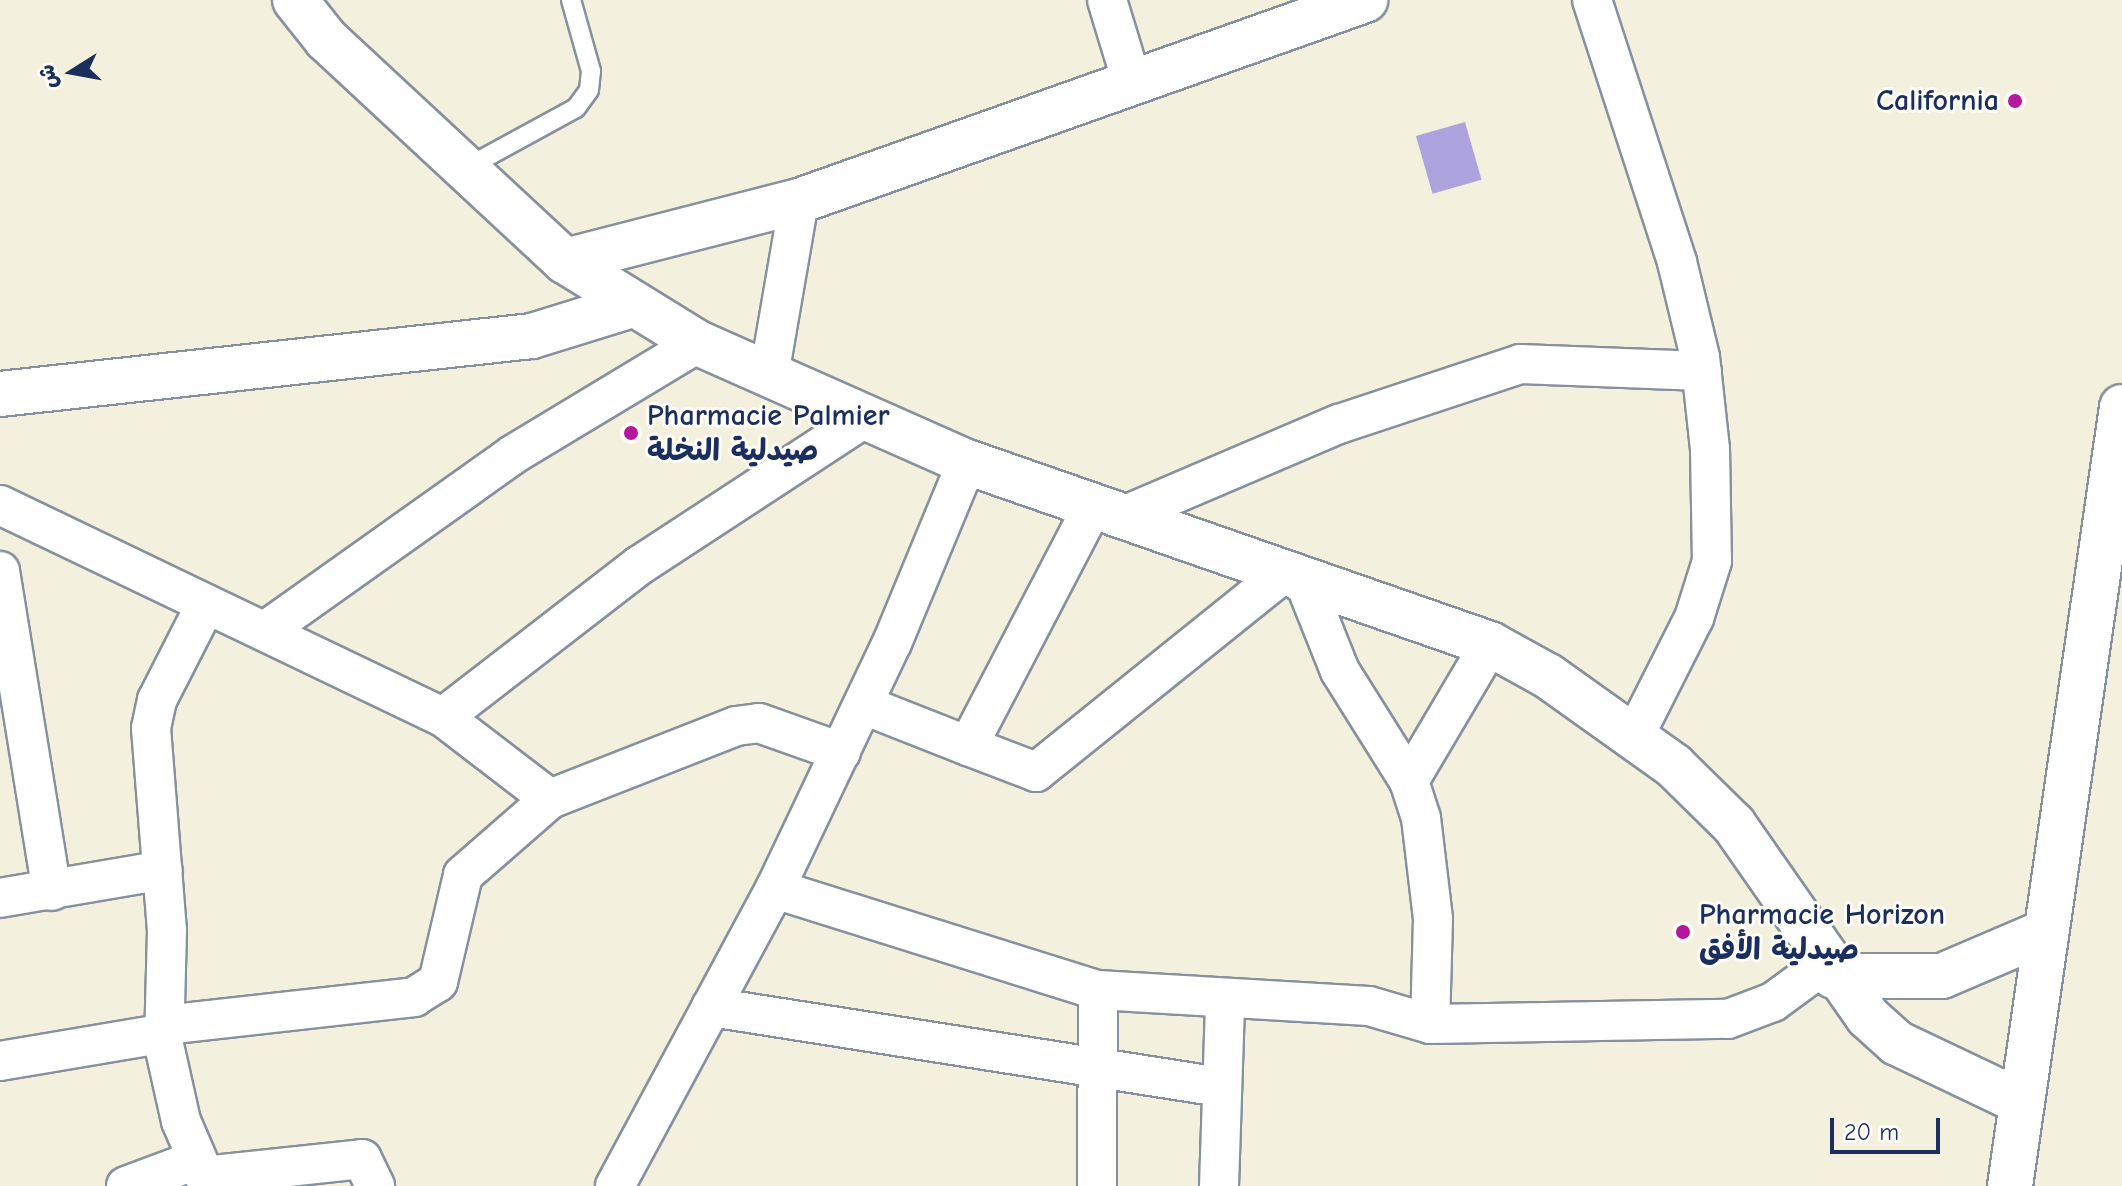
<!DOCTYPE html>
<html>
<head>
<meta charset="utf-8">
<style>
	body { margin:0 }
	#map { position:relative; width:2122px; height:1186px; overflow:hidden; background:#f3f0dd; font-family:"Comic Neue","Playpen Sans Arabic",sans-serif }
	div>[style] { position:absolute }
	[style*='--x'] { left:calc(var(--x)*1px); top:calc(var(--y)*1px); width:calc(var(--w)*1px); rotate:calc(var(--a)*1deg) }
	.building>* { inset:0; background:#ada3de; transform-origin:0 0 }
	.roads { filter:drop-shadow(2px 0 #87909e) drop-shadow(-2px 0 #87909e) drop-shadow(0 2px #87909e) drop-shadow(0 -2px #87909e) }
	.lane>* { height:18px; margin:-9px; padding:0 9px; transform-origin:9px; border-radius:9px; background:#fff }
	.street>* { height:38px; margin:-19px; padding:0 19px; transform-origin:19px; border-radius:19px; background:#fff }
	.secondary>* { height:44px; margin:-22px; padding:0 22px; transform-origin:22px; border-radius:22px; background:#fff }
	.primary>* { height:44px; margin:-22px; padding:0 22px; transform-origin:22px; border-radius:22px; background:#fff }
	.dots>* { width:22px; height:22px; translate:-50% -50%; box-sizing:border-box; border:4px solid #fdfcf7; border-radius:50% }
	span { translate:-50% -50%; white-space:nowrap; text-align:center; line-height:1.15; -webkit-text-stroke:6px #fdfcf7; paint-order:stroke }
	.poi-label { font-size:30px; color:#1b2f5e; font-weight:700 }
	.right { translate:-100% -50%; text-align:right }
	.left { translate:0 -50%; text-align:left }
	.north { position:absolute; left:32px; top:32px; width:80px; height:80px; -webkit-text-stroke:6px #fdfcf7; paint-order:stroke; rotate:259deg; font-size:22px; font-weight:700; line-height:32px; text-align:center; color:#1b2f5e }
	.north::after { content:''; display:block; margin:auto; width:28px; height:36px; background:#1b2f5e; clip-path:polygon(50% 0,100% 100%,50% 72%,0 100%) }
	.scale { position:absolute; left:1830px; top:1118px; width:110px; height:36px; box-sizing:border-box; border:4px solid #1b2f5e; border-top:0; padding-left:10px; font-size:24px; line-height:28px; white-space:nowrap; color:#1b2f5e; -webkit-text-stroke:6px #fdfcf7; paint-order:stroke }
</style>
</head>
<body>
<div id="map">
	<div class="building">
		<i style="left:1465px;top:122px;width:60px;height:51px;rotate:74deg"></i>
	</div>
	<div class="roads">
		<div class="lane">
			<i style="--x:466;--y:168;--w:125;--a:-28.6"></i>
			<i style="--x:576;--y:108;--w:22;--a:-54"></i>
			<i style="--x:589;--y:90;--w:19;--a:-84"></i>
			<i style="--x:591;--y:71;--w:74;--a:-105.7"></i>
		</div>
		<div class="street">
			<i style="--x:1107;--y:0;--w:83;--a:73.1"></i>
			<i style="--x:1592;--y:0;--w:275;--a:72"></i>
			<i style="--x:1677;--y:262;--w:98;--a:76.4"></i>
			<i style="--x:1700;--y:357;--w:93;--a:83.8"></i>
			<i style="--x:1710;--y:449;--w:112;--a:89"></i>
			<i style="--x:1712;--y:561;--w:60;--a:107.5"></i>
			<i style="--x:1694;--y:618;--w:133;--a:116.8"></i>
			<i style="--x:769;--y:375;--w:177;--a:-80.2"></i>
			<i style="--x:0;--y:505;--w:491;--a:25.6"></i>
			<i style="--x:443;--y:717;--w:135;--a:37.5"></i>
			<i style="--x:1123;--y:516;--w:235;--a:-23.1"></i>
			<i style="--x:1339;--y:424;--w:191;--a:-18.3"></i>
			<i style="--x:1520;--y:364;--w:182;--a:2.2"></i>
			<i style="--x:0;--y:571;--w:324;--a:80.8"></i>
			<i style="--x:1302;--y:576;--w:102;--a:68.2"></i>
			<i style="--x:1340;--y:671;--w:130;--a:57.9"></i>
			<i style="--x:1409;--y:781;--w:39;--a:72"></i>
			<i style="--x:1421;--y:818;--w:102;--a:83.2"></i>
			<i style="--x:1433;--y:919;--w:105;--a:91.6"></i>
			<i style="--x:206;--y:604;--w:108;--a:117"></i>
			<i style="--x:157;--y:700;--w:29;--a:102"></i>
			<i style="--x:151;--y:728;--w:203;--a:85.5"></i>
			<i style="--x:167;--y:930;--w:115;--a:91.5"></i>
			<i style="--x:164;--y:1045;--w:78;--a:77.4"></i>
			<i style="--x:181;--y:1121;--w:71;--a:66.7"></i>
			<i style="--x:265;--y:631;--w:305;--a:-35.4"></i>
			<i style="--x:514;--y:454;--w:215;--a:-31.1"></i>
			<i style="--x:864;--y:705;--w:112;--a:21.5"></i>
			<i style="--x:968;--y:746;--w:271;--a:-62.5"></i>
			<i style="--x:443;--y:717;--w:249;--a:-37.7"></i>
			<i style="--x:640;--y:565;--w:267;--a:-33.2"></i>
			<i style="--x:968;--y:746;--w:73;--a:20.9"></i>
			<i style="--x:1036;--y:772;--w:321;--a:-38.8"></i>
			<i style="--x:1409;--y:781;--w:159;--a:-59.4"></i>
			<i style="--x:775;--y:889;--w:338;--a:17.4"></i>
			<i style="--x:1098;--y:990;--w:271;--a:3.4"></i>
			<i style="--x:1369;--y:1006;--w:64;--a:16.4"></i>
			<i style="--x:1430;--y:1024;--w:298;--a:-1"></i>
			<i style="--x:1728;--y:1019;--w:48;--a:-20.7"></i>
			<i style="--x:1773;--y:1002;--w:64;--a:-36.2"></i>
			<i style="--x:0;--y:898;--w:165;--a:-9.7"></i>
			<i style="--x:711;--y:1007;--w:515;--a:8.93"></i>
			<i style="--x:0;--y:1061;--w:161;--a:-9.6"></i>
			<i style="--x:159;--y:1034;--w:11;--a:-56"></i>
			<i style="--x:165;--y:1025;--w:251;--a:-6.4"></i>
			<i style="--x:414;--y:997;--w:28;--a:-32"></i>
			<i style="--x:438;--y:982;--w:110;--a:-76.8"></i>
			<i style="--x:463;--y:875;--w:116;--a:-41.1"></i>
			<i style="--x:550;--y:799;--w:200;--a:-21.4"></i>
			<i style="--x:736;--y:726;--w:23;--a:-7"></i>
			<i style="--x:759;--y:723;--w:87;--a:19.5"></i>
			<i style="--x:204;--y:1176;--w:159;--a:-6.1"></i>
			<i style="--x:362;--y:1159;--w:30;--a:64"></i>
			<i style="--x:126;--y:1186;--w:75;--a:-20.4"></i>
			<i style="--x:615;--y:1186;--w:337;--a:-61.7"></i>
			<i style="--x:775;--y:889;--w:272;--a:-64.6"></i>
			<i style="--x:892;--y:643;--w:196;--a:-67.5"></i>
			<i style="--x:1097;--y:1186;--w:196;--a:-89.7"></i>
			<i style="--x:1219;--y:1186;--w:183;--a:-88.1"></i>
		</div>
		<div class="secondary">
			<i style="--x:295;--y:0;--w:50;--a:51.5"></i>
			<i style="--x:326;--y:39;--w:326;--a:42.9"></i>
			<i style="--x:565;--y:261;--w:156;--a:31.7"></i>
			<i style="--x:698;--y:343;--w:294;--a:23.9"></i>
			<i style="--x:967;--y:462;--w:554;--a:19.19"></i>
			<i style="--x:1490;--y:644;--w:66;--a:28.9"></i>
			<i style="--x:1548;--y:676;--w:155;--a:35.5"></i>
			<i style="--x:1674;--y:766;--w:84;--a:44.5"></i>
			<i style="--x:1734;--y:825;--w:234;--a:55.1"></i>
			<i style="--x:1868;--y:1017;--w:39;--a:42"></i>
			<i style="--x:1897;--y:1043;--w:137;--a:25.4"></i>
			<i style="--x:565;--y:261;--w:242;--a:-14.4"></i>
			<i style="--x:799;--y:201;--w:601;--a:-19.55"></i>
			<i style="--x:0;--y:394;--w:535;--a:-6.22"></i>
			<i style="--x:532;--y:336;--w:105;--a:-17.2"></i>
			<i style="--x:1833;--y:976;--w:109;--a:0"></i>
			<i style="--x:1942;--y:976;--w:110;--a:-23.1"></i>
		</div>
		<div class="primary">
			<i style="--x:2010;--y:1186;--w:787;--a:-81.82"></i>
		</div>
	</div>
	<div class="dots">
		<i style="left:2015px;top:101px;background:#b5179e"></i>
		<i style="left:631px;top:433px;background:#b5179e"></i>
		<i style="left:1683px;top:932px;background:#b5179e"></i>
	</div>
	<div class="poi-label">
		<span class="right" style="left:1999px;top:101px">California</span>
		<span class="left" style="left:647px;top:433px">Pharmacie Palmier<br>صيدلية النخلة</span>
		<span class="left" style="left:1699px;top:932px">Pharmacie Horizon<br>صيدلية الأفق</span>
	</div>
	<div class="north">ش</div>
	<div class="scale">20 m</div>
</div>
</body>
</html>
